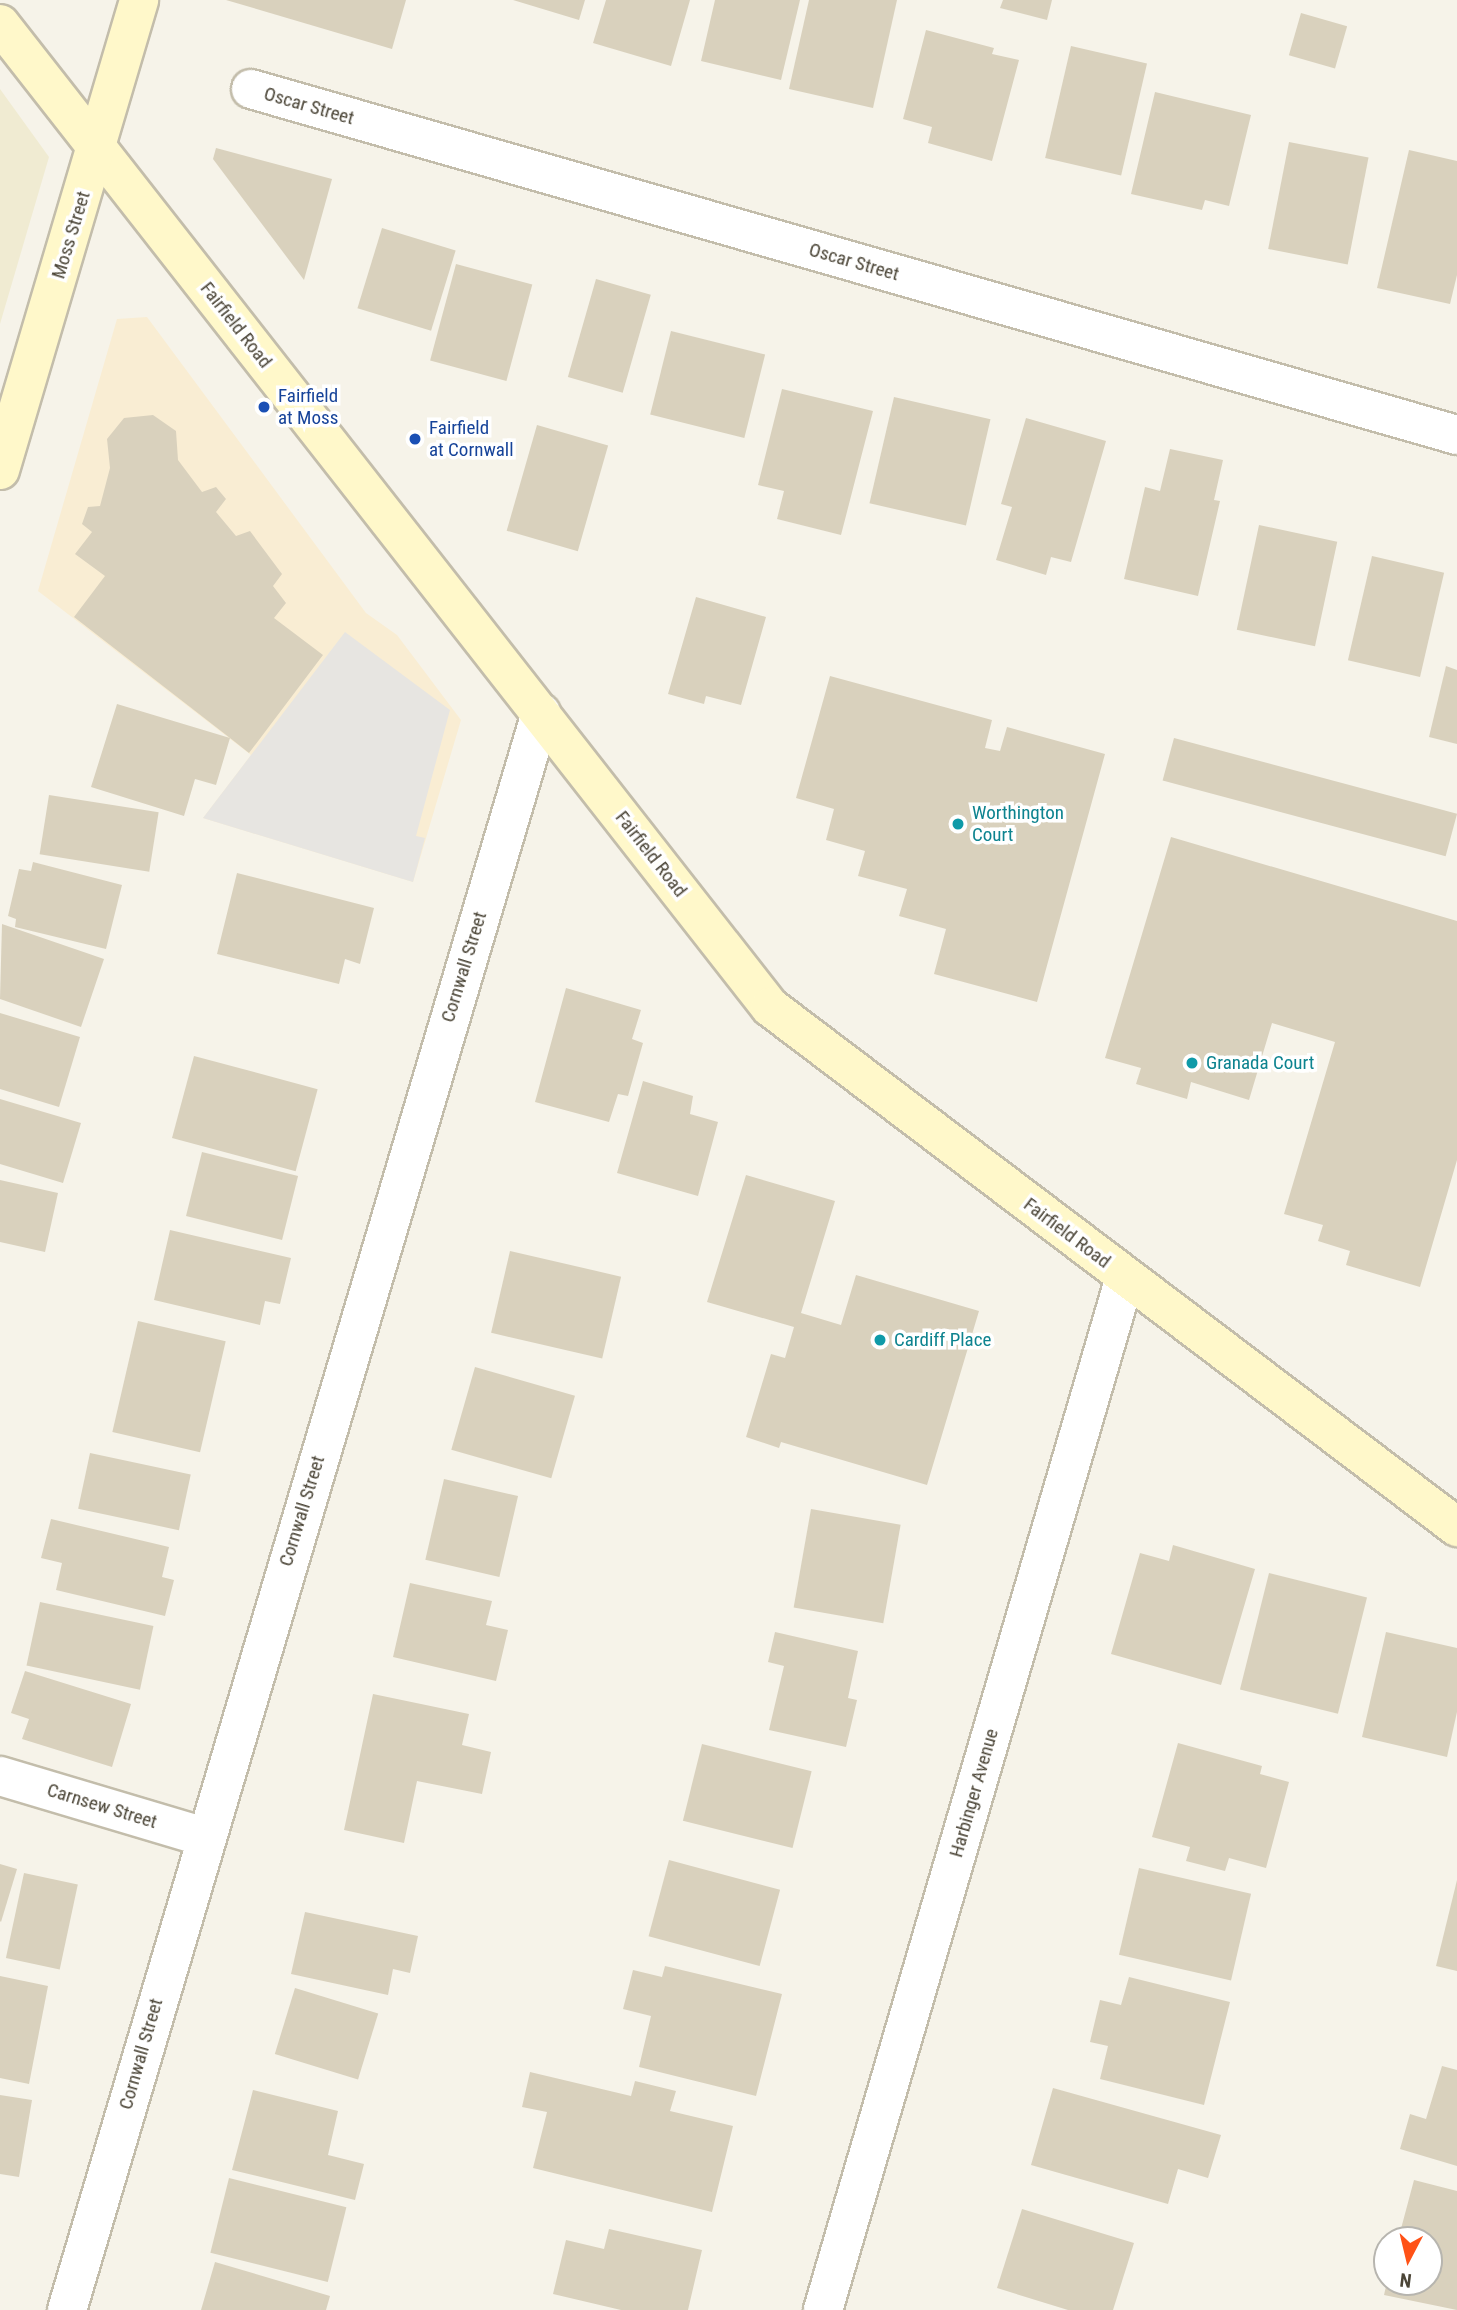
<!DOCTYPE html>
<html>
<head>
<meta charset="utf-8">
<style>
	body { margin:0 }
	#map { position:relative; width:1457px; height:2310px; overflow:hidden; background:#f6f3e9; font-family:"Roboto Condensed",sans-serif }
	div>[style] { position:absolute }
	[style*='--x'] { left:calc(var(--x)*1px); top:calc(var(--y)*1px); width:calc(var(--w)*1px); rotate:calc(var(--a)*1deg) }
	.commercial>* { inset:0; background:#f9edd3 }
	.education>* { inset:0; background:#f0ebd2 }
	.parking>* { inset:0; background:#e7e5e1 }
	.building>* { inset:0; background:#d9d1bd; transform-origin:0 0 }
	.roads { filter:drop-shadow(2px 0 #c3bdab) drop-shadow(-2px 0 #c3bdab) drop-shadow(0 2px #c3bdab) drop-shadow(0 -2px #c3bdab) }
	.street>* { height:38px; margin:-19px; padding:0 19px; transform-origin:19px; border-radius:19px; background:#fff }
	.secondary>* { height:38px; margin:-19px; padding:0 19px; transform-origin:19px; border-radius:19px; background:#fff8ca }
	.dots>* { width:19px; height:19px; translate:-50% -50%; box-sizing:border-box; border:4px solid #fff; border-radius:50% }
	span { translate:-50% -50%; white-space:nowrap; text-align:center; line-height:1.15; -webkit-text-stroke:7px #fff; paint-order:stroke }
	.street-label { font-size:19px; color:#4b4537 }
	.transit-label { font-size:19px; color:#164399 }
	.left { translate:0 -50%; text-align:left }
	.culture-label { font-size:19px; color:#0d838f }
	.north { position:absolute; left:1373px; top:2226px; width:70px; height:70px; box-sizing:border-box; background:#fff; border:2px solid #b7b5af; border-radius:50%; rotate:187deg; font-size:19px; font-weight:700; line-height:28px; text-align:center; color:#4b4537 }
	.north::after { content:''; display:block; margin:auto; width:24px; height:32px; background:#ff5217; clip-path:polygon(50% 0,100% 100%,50% 72%,0 100%) }
</style>
</head>
<body>
<div id="map">
	<div class="commercial">
		<i style="clip-path:polygon(147px 317px,366px 613px,397px 635px,461px 720px,413px 882px,203px 818px,251px 755px,38px 591px,117px 319px)"></i>
	</div>
	<div class="education">
		<i style="clip-path:polygon(0 89px,49px 157px,0 324px)"></i>
	</div>
	<div class="parking">
		<i style="clip-path:polygon(345px 632px,450px 710px,416px 836px,425px 838px,413px 882px,203px 818px)"></i>
	</div>
	<div class="building">
		<i style="clip-path:polygon(226px 0,406px 0,392px 49px)"></i>
		<i style="clip-path:polygon(513px 0,585px 0,579px 20px)"></i>
		<i style="clip-path:polygon(606px 0,690px 0,671px 66px,593px 43px)"></i>
		<i style="clip-path:polygon(715px 0,800px 0,781px 80px,701px 61px)"></i>
		<i style="clip-path:polygon(809px 0,897px 0,873px 108px,789px 89px)"></i>
		<i style="clip-path:polygon(1003px 0,1052px 0,1047px 20px,1000px 8px)"></i>
		<i style="left:1301px;top:13px;width:48px;height:44px;rotate:16deg"></i>
		<i style="clip-path:polygon(926px 30px,994px 48px,992px 54px,1019px 60px,992px 161px,928px 143px,932px 127px,903px 119px)"></i>
		<i style="left:1071px;top:46px;width:78px;height:115px;rotate:13deg"></i>
		<i style="clip-path:polygon(1155px 92px,1251px 115px,1229px 206px,1205px 200px,1202px 210px,1131px 194px)"></i>
		<i style="left:1289px;top:142px;width:81px;height:109px;rotate:11deg"></i>
		<i style="clip-path:polygon(216px 148px,332px 179px,304px 280px,213px 159px)"></i>
		<i style="clip-path:polygon(1409px 150px,1457px 161px,1457px 275px,1450px 304px,1377px 288px)"></i>
		<i style="left:382px;top:228px;width:77px;height:84px;rotate:17deg"></i>
		<i style="left:456px;top:264px;width:79px;height:100px;rotate:15deg"></i>
		<i style="left:596px;top:279px;width:57px;height:102px;rotate:16deg"></i>
		<i style="left:671px;top:331px;width:97px;height:86px;rotate:14deg"></i>
		<i style="clip-path:polygon(782px 389px,873px 411px,841px 535px,777px 519px,784px 491px,758px 485px)"></i>
		<i style="left:894px;top:397px;width:99px;height:109px;rotate:13deg"></i>
		<i style="clip-path:polygon(153px 415px,176px 431px,178px 460px,202px 492px,216px 487px,226px 499px,216px 512px,236px 536px,250px 531px,282px 574px,273px 586px,286px 603px,274px 618px,323px 655px,249px 753px,230px 738px,216px 785px,195px 779px,184px 816px,91px 787px,117px 704px,230px 738px,74px 617px,105px 576px,75px 554px,92px 532px,82px 524px,88px 507px,100px 506px,110px 468px,107px 439px,124px 418px)"></i>
		<i style="clip-path:polygon(1026px 418px,1106px 441px,1071px 562px,1051px 557px,1046px 575px,996px 560px,1012px 507px,1001px 504px)"></i>
		<i style="left:537px;top:425px;width:74px;height:110px;rotate:16deg"></i>
		<i style="clip-path:polygon(1170px 449px,1223px 460px,1214px 500px,1220px 501px,1198px 596px,1124px 579px,1145px 487px,1160px 491px)"></i>
		<i style="left:1259px;top:525px;width:80px;height:107px;rotate:12deg"></i>
		<i style="left:1372px;top:556px;width:74px;height:107px;rotate:13deg"></i>
		<i style="clip-path:polygon(696px 597px,766px 617px,741px 705px,706px 696px,704px 704px,668px 694px)"></i>
		<i style="clip-path:polygon(1446px 666px,1457px 670px,1457px 744px,1429px 737px)"></i>
		<i style="clip-path:polygon(830px 676px,992px 720px,985px 748px,1000px 751px,1007px 727px,1105px 754px,1037px 1002px,934px 974px,946px 929px,899px 916px,907px 889px,858px 876px,865px 851px,826px 840px,834px 809px,796px 798px)"></i>
		<i style="left:1174px;top:738px;width:293px;height:44px;rotate:15deg"></i>
		<i style="left:49px;top:795px;width:111px;height:60px;rotate:9deg"></i>
		<i style="clip-path:polygon(1171px 837px,1457px 921px,1457px 1160px,1420px 1287px,1346px 1265px,1350px 1251px,1318px 1241px,1323px 1225px,1284px 1214px,1335px 1042px,1272px 1023px,1249px 1100px,1191px 1082px,1187px 1099px,1136px 1084px,1141px 1068px,1105px 1058px)"></i>
		<i style="clip-path:polygon(33px 862px,122px 885px,106px 949px,15px 927px,16px 919px,8px 916px,19px 869px,31px 871px)"></i>
		<i style="clip-path:polygon(237px 873px,374px 908px,360px 964px,345px 959px,339px 984px,217px 954px)"></i>
		<i style="clip-path:polygon(2px 924px,104px 959px,81px 1027px,0 999px)"></i>
		<i style="clip-path:polygon(566px 988px,641px 1010px,632px 1039px,643px 1043px,628px 1096px,618px 1094px,609px 1122px,535px 1102px)"></i>
		<i style="clip-path:polygon(0 1013px,80px 1037px,59px 1107px,0 1089px)"></i>
		<i style="left:194px;top:1056px;width:128px;height:85px;rotate:15deg"></i>
		<i style="clip-path:polygon(643px 1081px,693px 1096px,690px 1114px,718px 1122px,698px 1196px,617px 1173px)"></i>
		<i style="clip-path:polygon(0 1099px,81px 1123px,63px 1183px,0 1164px)"></i>
		<i style="left:202px;top:1152px;width:99px;height:66px;rotate:14deg"></i>
		<i style="clip-path:polygon(746px 1175px,835px 1201px,801px 1313px,841px 1325px,856px 1275px,979px 1311px,927px 1485px,781px 1442px,779px 1448px,746px 1437px,771px 1354px,785px 1358px,794px 1327px,707px 1302px)"></i>
		<i style="clip-path:polygon(0 1180px,58px 1193px,45px 1252px,0 1242px)"></i>
		<i style="clip-path:polygon(170px 1230px,291px 1258px,280px 1304px,265px 1301px,260px 1325px,154px 1300px)"></i>
		<i style="left:510px;top:1251px;width:114px;height:84px;rotate:13deg"></i>
		<i style="left:138px;top:1321px;width:90px;height:114px;rotate:13deg"></i>
		<i style="left:475px;top:1367px;width:104px;height:86px;rotate:16deg"></i>
		<i style="left:90px;top:1453px;width:103px;height:57px;rotate:12deg"></i>
		<i style="left:444px;top:1479px;width:76px;height:83px;rotate:13deg"></i>
		<i style="left:811px;top:1509px;width:91px;height:100px;rotate:10deg"></i>
		<i style="clip-path:polygon(51px 1519px,169px 1547px,162px 1577px,174px 1580px,165px 1616px,56px 1590px,62px 1563px,41px 1558px)"></i>
		<i style="clip-path:polygon(1173px 1545px,1255px 1569px,1221px 1685px,1111px 1654px,1140px 1553px,1169px 1561px)"></i>
		<i style="left:1269px;top:1573px;width:101px;height:120px;rotate:14deg"></i>
		<i style="clip-path:polygon(410px 1583px,492px 1601px,486px 1625px,508px 1630px,496px 1681px,393px 1657px)"></i>
		<i style="left:40px;top:1602px;width:116px;height:65px;rotate:12deg"></i>
		<i style="clip-path:polygon(775px 1632px,858px 1651px,848px 1698px,857px 1700px,846px 1747px,769px 1730px,784px 1666px,768px 1662px)"></i>
		<i style="clip-path:polygon(1386px 1632px,1457px 1648px,1457px 1712px,1447px 1757px,1362px 1737px)"></i>
		<i style="clip-path:polygon(25px 1671px,131px 1704px,112px 1767px,22px 1739px,29px 1719px,11px 1713px)"></i>
		<i style="clip-path:polygon(373px 1694px,469px 1714px,462px 1745px,491px 1752px,482px 1794px,417px 1781px,404px 1843px,344px 1830px)"></i>
		<i style="clip-path:polygon(1178px 1743px,1262px 1766px,1260px 1774px,1289px 1782px,1266px 1868px,1229px 1858px,1225px 1871px,1186px 1861px,1190px 1847px,1152px 1837px)"></i>
		<i style="left:702px;top:1744px;width:113px;height:79px;rotate:14deg"></i>
		<i style="left:669px;top:1860px;width:115px;height:79px;rotate:15deg"></i>
		<i style="clip-path:polygon(0 1864px,17px 1869px,1px 1922px,0 1921px)"></i>
		<i style="left:1139px;top:1868px;width:115px;height:89px;rotate:13deg"></i>
		<i style="left:24px;top:1873px;width:55px;height:87px;rotate:12deg"></i>
		<i style="clip-path:polygon(1457px 1880px,1457px 1971px,1436px 1966px)"></i>
		<i style="clip-path:polygon(305px 1912px,418px 1936px,410px 1973px,393px 1969px,388px 1995px,291px 1974px)"></i>
		<i style="clip-path:polygon(665px 1966px,782px 1994px,756px 2096px,639px 2067px,651px 2016px,623px 2009px,633px 1970px,662px 1977px)"></i>
		<i style="clip-path:polygon(0 1976px,48px 1986px,29px 2084px,0 2078px)"></i>
		<i style="clip-path:polygon(1129px 1977px,1230px 2002px,1204px 2105px,1100px 2079px,1108px 2046px,1090px 2042px,1100px 2000px,1121px 2005px)"></i>
		<i style="left:295px;top:1988px;width:87px;height:69px;rotate:17deg"></i>
		<i style="clip-path:polygon(1442px 2066px,1457px 2070px,1457px 2166px,1400px 2149px,1410px 2114px,1426px 2119px)"></i>
		<i style="clip-path:polygon(530px 2072px,631px 2096px,635px 2081px,676px 2091px,670px 2111px,733px 2126px,712px 2212px,533px 2168px,547px 2112px,522px 2107px)"></i>
		<i style="clip-path:polygon(1053px 2088px,1221px 2135px,1208px 2178px,1178px 2169px,1168px 2204px,1031px 2165px)"></i>
		<i style="clip-path:polygon(253px 2090px,338px 2111px,328px 2155px,364px 2164px,355px 2200px,232px 2170px)"></i>
		<i style="clip-path:polygon(0 2095px,32px 2100px,19px 2177px,0 2174px)"></i>
		<i style="left:229px;top:2178px;width:121px;height:77px;rotate:14deg"></i>
		<i style="clip-path:polygon(1414px 2180px,1457px 2191px,1457px 2310px,1384px 2295px,1387px 2282px,1429px 2282px,1429px 2240px,1398px 2240px)"></i>
		<i style="clip-path:polygon(1022px 2209px,1134px 2243px,1113px 2310px,1068px 2310px,997px 2288px)"></i>
		<i style="clip-path:polygon(609px 2229px,702px 2250px,688px 2310px,621px 2310px,553px 2294px,566px 2240px,604px 2249px)"></i>
		<i style="clip-path:polygon(215px 2262px,330px 2296px,326px 2310px,201px 2310px)"></i>
	</div>
	<div class="roads">
		<div class="street">
			<i style="--x:251;--y:89;--w:1255;--a:16.01"></i>
			<i style="--x:0;--y:1776;--w:213;--a:16.6"></i>
			<i style="--x:67;--y:2310;--w:1666;--a:-73.47"></i>
			<i style="--x:823;--y:2310;--w:1076;--a:-73.7"></i>
		</div>
		<div class="secondary">
			<i style="--x:0;--y:24;--w:1249;--a:51.93"></i>
			<i style="--x:770;--y:1007;--w:862;--a:37.12"></i>
			<i style="--x:0;--y:470;--w:490;--a:-73.5"></i>
		</div>
	</div>
	<div class="dots">
		<i style="left:264px;top:407px;background:#1a4fb4"></i>
		<i style="left:415px;top:439px;background:#1a4fb4"></i>
		<i style="left:958px;top:824px;background:#0f9aa8"></i>
		<i style="left:1192px;top:1063px;background:#0f9aa8"></i>
		<i style="left:880px;top:1340px;background:#0f9aa8"></i>
	</div>
	<div class="street-label">
		<span style="left:309px;top:106px;rotate:16deg">Oscar Street</span>
		<span style="left:71px;top:235px;rotate:-73deg">Moss Street</span>
		<span style="left:854px;top:262px;rotate:16deg">Oscar Street</span>
		<span style="left:236px;top:325px;rotate:52deg">Fairfield Road</span>
		<span style="left:651px;top:854px;rotate:52deg">Fairfield Road</span>
		<span style="left:464px;top:967px;rotate:-73deg">Cornwall Street</span>
		<span style="left:1067px;top:1233px;rotate:37deg">Fairfield Road</span>
		<span style="left:302px;top:1511px;rotate:-73deg">Cornwall Street</span>
		<span style="left:974px;top:1793px;rotate:-74deg">Harbinger Avenue</span>
		<span style="left:102px;top:1806px;rotate:17deg">Carnsew Street</span>
		<span style="left:141px;top:2054px;rotate:-74deg">Cornwall Street</span>
	</div>
	<div class="transit-label">
		<span class="left" style="left:278px;top:407px">Fairfield<br>at Moss</span>
		<span class="left" style="left:429px;top:439px">Fairfield<br>at Cornwall</span>
	</div>
	<div class="culture-label">
		<span class="left" style="left:972px;top:824px">Worthington<br>Court</span>
		<span class="left" style="left:1206px;top:1063px">Granada Court</span>
		<span class="left" style="left:894px;top:1340px">Cardiff Place</span>
	</div>
	<div class="north">N</div>
</div>
</body>
</html>
